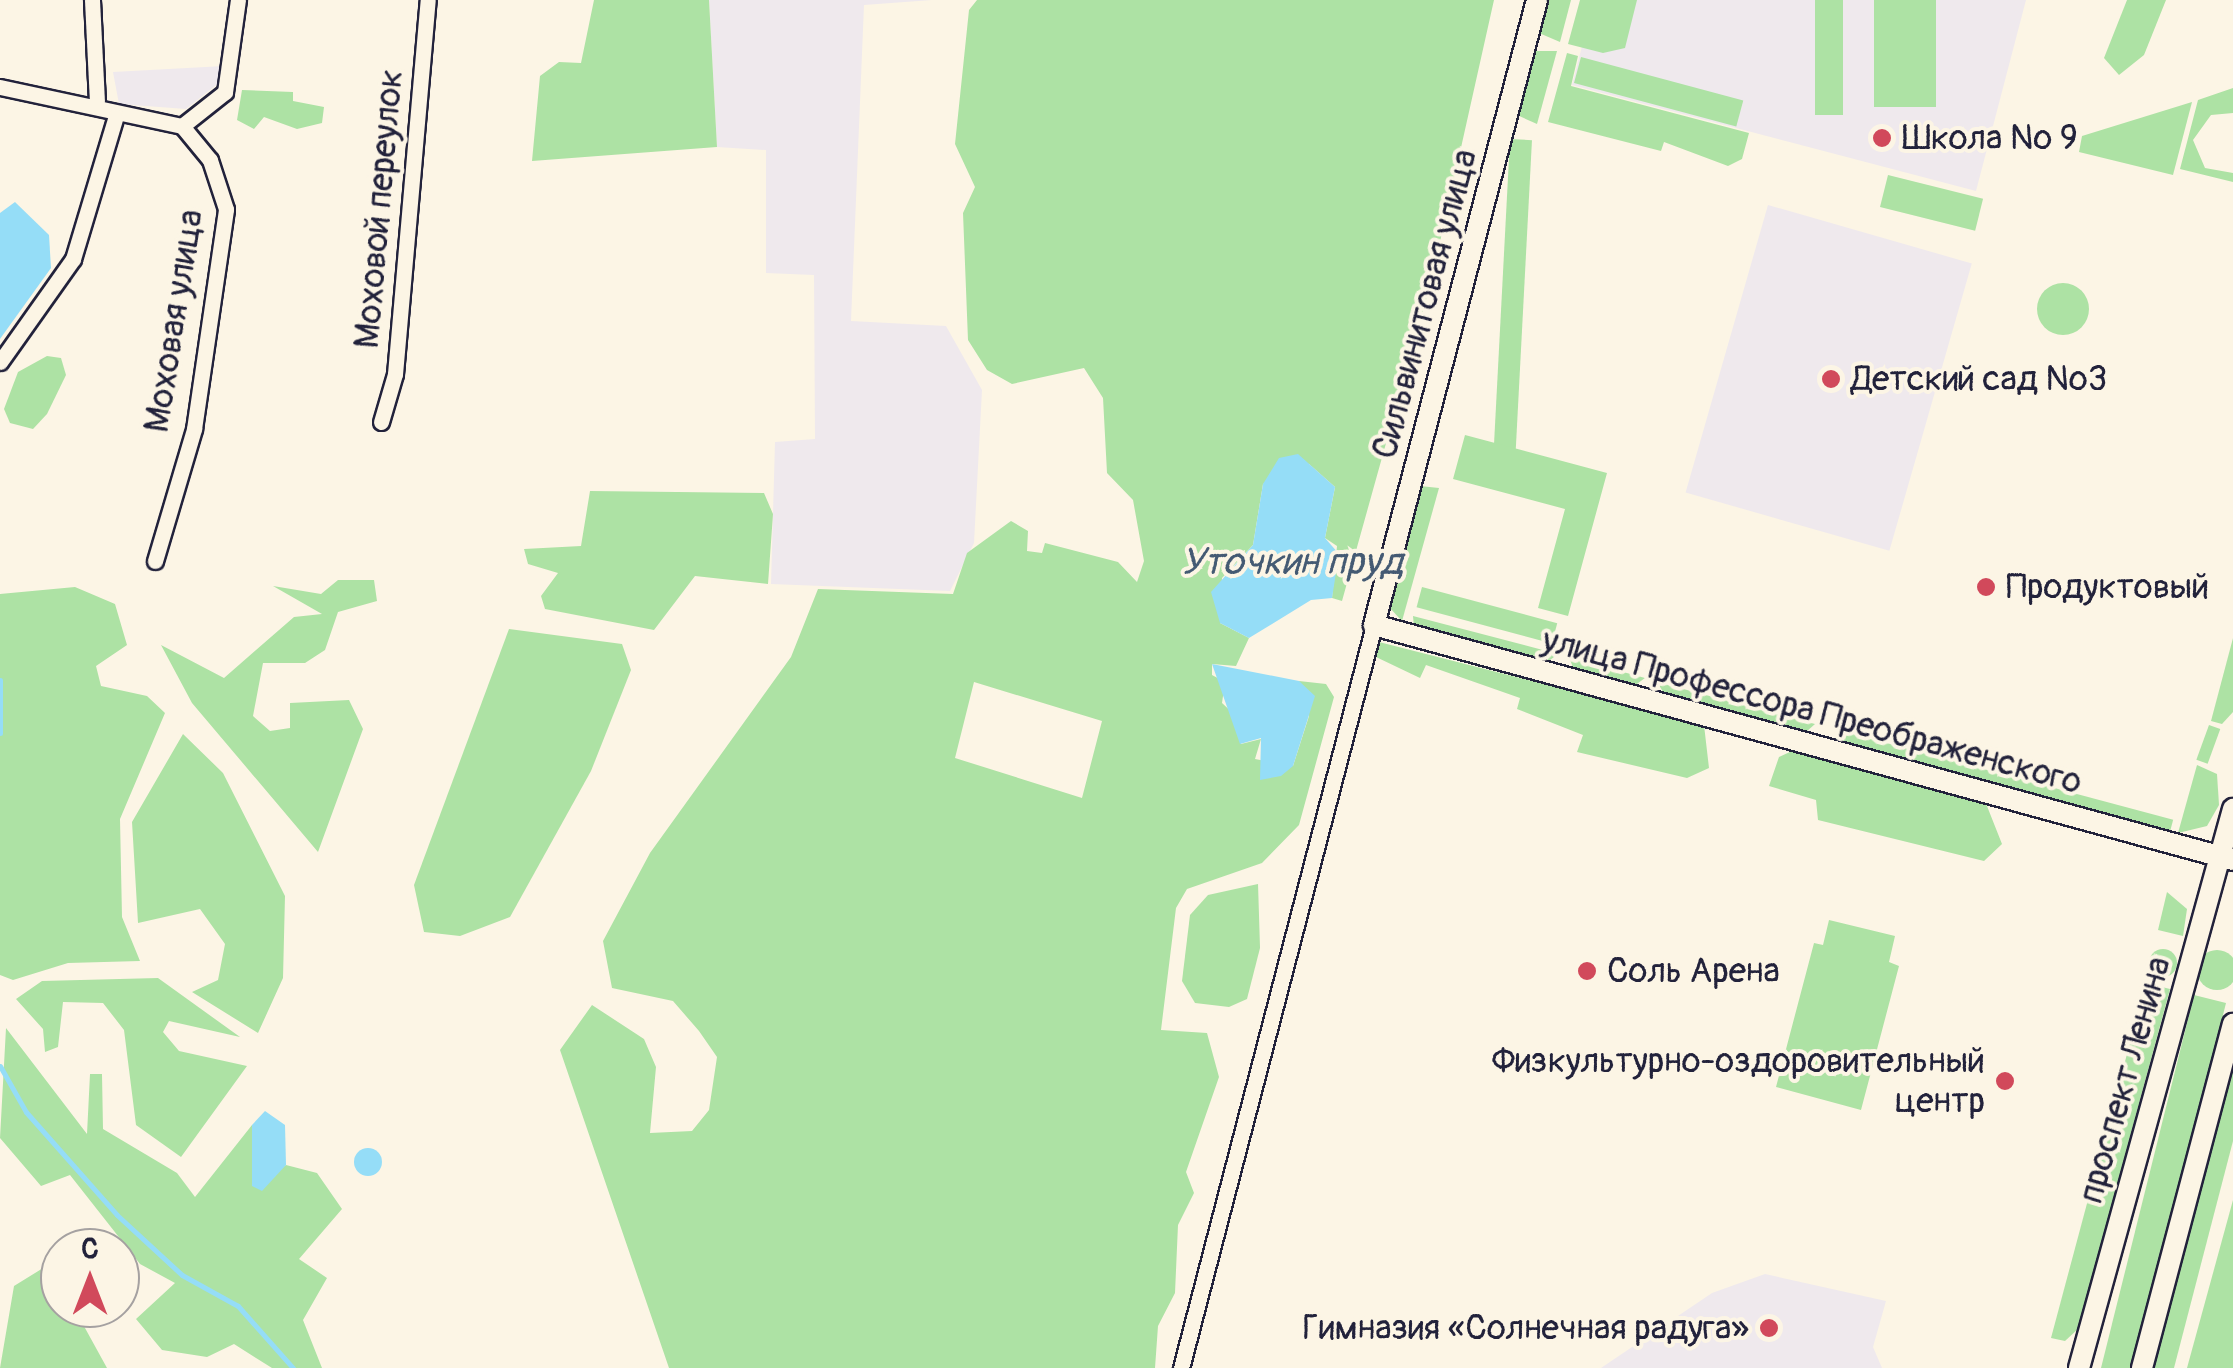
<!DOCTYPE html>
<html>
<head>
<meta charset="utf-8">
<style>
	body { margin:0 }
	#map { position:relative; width:2233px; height:1368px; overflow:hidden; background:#fcf5e5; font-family:Pangolin,sans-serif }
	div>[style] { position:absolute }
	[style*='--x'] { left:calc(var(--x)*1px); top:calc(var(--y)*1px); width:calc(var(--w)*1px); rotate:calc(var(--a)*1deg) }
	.built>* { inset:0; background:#efe9ed; transform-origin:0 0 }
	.green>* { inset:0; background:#ade2a4; transform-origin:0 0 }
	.round { border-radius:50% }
	.water>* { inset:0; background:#95ddf7 }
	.stream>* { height:5px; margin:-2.5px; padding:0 2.5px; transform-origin:2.5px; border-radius:2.5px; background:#95ddf7 }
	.roads { filter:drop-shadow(2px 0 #22223b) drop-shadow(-2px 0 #22223b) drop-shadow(0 2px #22223b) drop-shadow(0 -2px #22223b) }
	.street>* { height:15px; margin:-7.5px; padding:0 7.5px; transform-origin:7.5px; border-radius:7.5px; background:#fcf5e5 }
	.secondary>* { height:20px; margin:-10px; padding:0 10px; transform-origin:10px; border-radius:10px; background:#fcf5e5 }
	.dots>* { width:28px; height:28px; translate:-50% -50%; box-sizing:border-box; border:5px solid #fcf5e5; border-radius:50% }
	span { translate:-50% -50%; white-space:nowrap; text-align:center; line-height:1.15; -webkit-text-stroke:8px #fcf5e5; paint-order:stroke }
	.poi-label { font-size:35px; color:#22223b }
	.left { translate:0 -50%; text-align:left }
	.right { translate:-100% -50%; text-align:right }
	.street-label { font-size:35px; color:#22223b }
	.water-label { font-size:38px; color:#445a73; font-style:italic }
	.north { position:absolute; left:40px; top:1228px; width:100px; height:100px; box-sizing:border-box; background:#fcf5e5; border:2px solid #a5a1a1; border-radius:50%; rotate:0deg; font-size:28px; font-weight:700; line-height:40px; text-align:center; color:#22223b }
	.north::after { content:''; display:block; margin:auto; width:35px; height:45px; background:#d1495b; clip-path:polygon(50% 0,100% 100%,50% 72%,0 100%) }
</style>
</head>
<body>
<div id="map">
	<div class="built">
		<i style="clip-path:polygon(709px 0,932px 0,864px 5px,851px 321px,946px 326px,982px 390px,974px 543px,950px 591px,771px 584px,775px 442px,815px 439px,814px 275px,766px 273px,766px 150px,717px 147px)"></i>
		<i style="clip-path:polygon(1594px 0,2026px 0,1976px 191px,1572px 85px)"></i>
		<i style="clip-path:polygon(224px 66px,219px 83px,186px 109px,119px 104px,113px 72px)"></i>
		<i style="left:1768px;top:205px;width:212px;height:299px;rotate:16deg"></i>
		<i style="clip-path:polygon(1765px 1274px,1886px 1301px,1873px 1347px,1882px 1368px,1601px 1368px,1712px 1293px)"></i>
	</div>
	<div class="green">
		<i style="clip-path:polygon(594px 0,709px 0,717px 147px,532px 161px,540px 76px,559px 62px,581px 63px)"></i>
		<i style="clip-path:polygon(evenodd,977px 0,1494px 0,1431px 282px,1342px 601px,1332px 598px,1337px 546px,1325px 538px,1335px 487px,1309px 464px,1263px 484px,1253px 545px,1222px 578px,1220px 623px,1249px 638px,1236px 666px,1212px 664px,1212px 675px,1225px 682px,1222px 703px,1237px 717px,1241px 744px,1261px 739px,1255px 759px,1293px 766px,1309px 716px,1299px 681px,1326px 684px,1334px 697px,1299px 825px,1262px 863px,1187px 889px,1176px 908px,1161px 1030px,1207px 1033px,1219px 1077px,1186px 1172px,1194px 1193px,1178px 1225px,1175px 1293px,1158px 1326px,1155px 1368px,669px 1368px,560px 1050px,592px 1005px,644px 1039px,656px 1067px,650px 1133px,692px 1131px,709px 1110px,717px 1057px,699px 1031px,673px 1001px,612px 988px,603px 941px,650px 853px,791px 657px,818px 589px,953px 594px,967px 553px,1011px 521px,1028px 531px,1027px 551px,1042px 553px,1045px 543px,1118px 562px,1137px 582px,1144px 561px,1133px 500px,1107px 473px,1103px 398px,1084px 368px,1012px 384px,987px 370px,968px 340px,963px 213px,975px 187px,955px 144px,969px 10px,977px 0,974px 682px,1102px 721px,1082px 798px,955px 758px,974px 682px)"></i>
		<i style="clip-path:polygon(1545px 0,1571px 0,1560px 42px,1539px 33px)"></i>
		<i style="clip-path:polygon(1580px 0,1637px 0,1625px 48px,1603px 53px,1568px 44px)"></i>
		<i style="left:1815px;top:0;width:28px;height:115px"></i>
		<i style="left:1874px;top:0;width:62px;height:107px"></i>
		<i style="clip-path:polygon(2127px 0,2166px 0,2144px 55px,2119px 75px,2104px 58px)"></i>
		<i style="clip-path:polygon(1533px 51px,1557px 51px,1537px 124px,1517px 115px)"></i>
		<i style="clip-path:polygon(1567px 53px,1578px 56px,1571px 86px,1749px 133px,1742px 159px,1728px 166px,1664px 142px,1661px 151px,1548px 122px)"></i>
		<i style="left:1581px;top:57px;width:168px;height:27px;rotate:15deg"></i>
		<i style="clip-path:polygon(2233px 88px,2233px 113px,2211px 115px,2193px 140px,2205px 168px,2233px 173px,2233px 182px,2180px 169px,2198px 100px)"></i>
		<i style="clip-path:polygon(242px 90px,293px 92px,293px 101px,324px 107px,322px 123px,297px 129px,264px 117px,254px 129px,237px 120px)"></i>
		<i style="clip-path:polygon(2192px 102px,2173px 175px,2079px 152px,2082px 136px)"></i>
		<i style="left:1510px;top:139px;width:22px;height:339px;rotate:3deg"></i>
		<i style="left:1888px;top:175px;width:98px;height:33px;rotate:14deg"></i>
		<i class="round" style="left:2037px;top:283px;width:52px;height:52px"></i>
		<i style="clip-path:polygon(47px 356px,61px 358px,66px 375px,47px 414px,33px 429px,10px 423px,4px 409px,18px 372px)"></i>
		<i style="clip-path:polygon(1465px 435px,1607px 473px,1568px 616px,1538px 608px,1565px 509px,1453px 479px)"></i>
		<i style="clip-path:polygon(1420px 486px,1439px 488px,1402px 621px,1388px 606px)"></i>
		<i style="clip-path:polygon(590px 491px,764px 493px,773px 514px,768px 584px,695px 576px,654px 630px,545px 609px,541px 596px,558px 573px,528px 564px,524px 549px,581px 546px)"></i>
		<i style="clip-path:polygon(338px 580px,374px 580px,377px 601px,338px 612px,325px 650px,305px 663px,263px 663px,253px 716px,270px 731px,290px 728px,290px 703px,349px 700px,363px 729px,318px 852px,192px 703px,161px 645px,224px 678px,294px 617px,322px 614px,273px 586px,321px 594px)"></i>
		<i style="clip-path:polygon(75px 587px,115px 604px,127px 645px,96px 666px,101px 686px,147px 696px,165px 713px,120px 819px,122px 917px,140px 961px,68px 963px,13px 980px,0 975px,0 594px)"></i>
		<i style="left:1422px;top:587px;width:140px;height:21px;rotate:15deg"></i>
		<i style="clip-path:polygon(1413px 616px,1558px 654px,1546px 663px,1414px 627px)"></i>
		<i style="clip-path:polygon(509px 629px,622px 644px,631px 670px,591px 771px,510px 917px,460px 936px,424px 932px,414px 885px)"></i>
		<i style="clip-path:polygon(2233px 638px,2233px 712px,2222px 724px,2211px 721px)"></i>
		<i style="clip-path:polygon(1379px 642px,1704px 725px,1709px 768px,1687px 778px,1577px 752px,1583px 735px,1517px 709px,1520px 698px,1426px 665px,1420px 678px,1376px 657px)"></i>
		<i style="clip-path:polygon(1569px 657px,1645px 678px,1634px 686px,1574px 670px)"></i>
		<i style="clip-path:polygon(1657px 682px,1815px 724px,1806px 732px,1665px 695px)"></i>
		<i style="left:2209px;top:725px;width:12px;height:37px;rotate:20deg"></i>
		<i style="left:1838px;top:730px;width:347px;height:14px;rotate:15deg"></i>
		<i style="clip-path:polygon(183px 734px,223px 773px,285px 896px,283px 978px,258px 1033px,192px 992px,218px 980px,225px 944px,200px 909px,138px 923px,132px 822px)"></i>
		<i style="clip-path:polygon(1792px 751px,1985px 801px,2002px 844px,1984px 861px,1818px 820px,1816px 800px,1769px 786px,1779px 757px)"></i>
		<i style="clip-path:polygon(2197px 765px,2217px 774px,2219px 805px,2207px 826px,2178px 833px)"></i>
		<i style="clip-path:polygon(1258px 884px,1260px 948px,1247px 999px,1229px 1007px,1195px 1003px,1182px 981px,1190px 915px,1208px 895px)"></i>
		<i style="clip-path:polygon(2167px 892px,2187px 909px,2183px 936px,2158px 930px)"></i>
		<i style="clip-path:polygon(1829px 920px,1895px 936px,1889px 962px,1899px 966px,1861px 1110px,1776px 1087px,1814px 943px,1823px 945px)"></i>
		<i class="round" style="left:2149px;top:949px;width:28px;height:28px"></i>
		<i class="round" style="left:2197px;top:950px;width:40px;height:40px"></i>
		<i style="clip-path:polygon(158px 978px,240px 1037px,169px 1021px,163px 1032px,179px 1051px,247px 1066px,181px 1157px,136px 1125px,124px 1030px,103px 1003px,63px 1002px,58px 1047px,45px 1052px,43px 1029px,16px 999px,42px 981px)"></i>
		<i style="clip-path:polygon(2146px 983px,2170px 989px,2078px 1329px,2065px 1341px,2051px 1338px)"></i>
		<i style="left:2194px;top:995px;width:33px;height:386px;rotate:14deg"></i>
		<i style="clip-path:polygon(6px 1028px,87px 1134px,90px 1074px,102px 1074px,103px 1129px,177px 1173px,195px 1197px,252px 1125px,252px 1186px,286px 1165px,317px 1173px,342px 1209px,299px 1259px,327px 1278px,303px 1320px,322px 1368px,272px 1368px,234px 1344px,207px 1357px,162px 1350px,136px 1319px,175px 1283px,140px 1264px,70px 1175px,41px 1186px,0 1138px)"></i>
		<i style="clip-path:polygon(2233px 1065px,2233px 1141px,2174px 1368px,2153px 1368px)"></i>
		<i style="clip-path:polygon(2233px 1200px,2233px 1368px,2187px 1368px)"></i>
		<i style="clip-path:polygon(48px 1265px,60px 1308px,74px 1308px,107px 1368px,0 1368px,14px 1286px)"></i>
	</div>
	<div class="water">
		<i style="clip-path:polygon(15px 202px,49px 235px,51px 268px,0 339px,0 213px)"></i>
		<i style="clip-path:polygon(1298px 454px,1335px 487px,1325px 538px,1339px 554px,1332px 598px,1311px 600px,1249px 638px,1220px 623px,1211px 592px,1253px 545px,1263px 484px,1279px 458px)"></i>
		<i style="clip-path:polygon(1212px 664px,1299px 681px,1315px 696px,1293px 766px,1281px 776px,1260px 780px,1261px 738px,1240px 744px)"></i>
		<i style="clip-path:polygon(265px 1111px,285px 1125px,286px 1165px,262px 1191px,252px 1186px,252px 1125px)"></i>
		<i class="round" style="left:354px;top:1148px;width:28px;height:28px"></i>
	</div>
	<div class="stream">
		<i style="--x:0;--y:680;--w:53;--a:90"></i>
		<i style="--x:0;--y:1066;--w:53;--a:60.5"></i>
		<i style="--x:26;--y:1112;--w:137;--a:48.5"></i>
		<i style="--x:117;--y:1215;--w:88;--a:42.7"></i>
		<i style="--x:182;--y:1275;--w:64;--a:29"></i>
		<i style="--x:238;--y:1306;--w:83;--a:48.4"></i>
	</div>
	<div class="roads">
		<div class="street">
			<i style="--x:92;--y:0;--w:101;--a:87.2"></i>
			<i style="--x:0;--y:87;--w:186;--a:12.1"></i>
			<i style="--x:182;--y:126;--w:55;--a:-38.3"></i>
			<i style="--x:225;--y:92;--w:93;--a:-82"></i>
			<i style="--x:0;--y:362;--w:126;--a:-54.7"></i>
			<i style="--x:73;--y:259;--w:149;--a:-73.3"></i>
			<i style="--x:381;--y:422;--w:50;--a:-73.7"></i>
			<i style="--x:395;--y:374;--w:375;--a:-85"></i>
			<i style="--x:155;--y:561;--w:138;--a:-73.5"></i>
			<i style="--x:194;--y:429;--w:222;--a:-81.7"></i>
			<i style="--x:226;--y:209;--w:52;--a:-108.1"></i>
			<i style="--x:210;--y:160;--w:44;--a:-129.5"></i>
			<i style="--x:1181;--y:1368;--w:768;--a:-75.44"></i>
		</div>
		<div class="secondary">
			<i style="--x:1537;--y:0;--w:646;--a:104.62"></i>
			<i style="--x:1374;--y:625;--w:891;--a:15.3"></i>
			<i style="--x:2079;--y:1368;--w:580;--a:-74.6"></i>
			<i style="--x:2142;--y:1368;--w:356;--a:-75.2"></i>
		</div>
	</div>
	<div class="dots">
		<i style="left:1882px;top:138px;background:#d1495b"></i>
		<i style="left:1831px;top:379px;background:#d1495b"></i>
		<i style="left:1986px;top:587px;background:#d1495b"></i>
		<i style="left:1587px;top:971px;background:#d1495b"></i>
		<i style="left:2005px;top:1081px;background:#d1495b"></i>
		<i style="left:1769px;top:1328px;background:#d1495b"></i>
	</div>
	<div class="poi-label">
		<span class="left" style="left:1902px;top:138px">Школа № 9</span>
		<span class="left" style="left:1851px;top:379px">Детский сад №3</span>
		<span class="left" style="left:2006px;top:587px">Продуктовый</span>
		<span class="left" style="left:1607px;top:971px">Соль Арена</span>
		<span class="right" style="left:1985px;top:1081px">Физкультурно-оздоровительный<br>центр</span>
		<span class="right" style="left:1749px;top:1328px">Гимназия «Солнечная радуга»</span>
	</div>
	<div class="street-label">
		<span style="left:379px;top:209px;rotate:-85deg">Моховой переулок</span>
		<span style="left:1425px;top:304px;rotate:-75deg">Сильвинитовая улица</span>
		<span style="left:174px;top:321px;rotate:-81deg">Моховая улица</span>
		<span style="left:1812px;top:711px;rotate:15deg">улица Профессора Преображенского</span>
		<span style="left:2125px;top:1080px;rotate:-74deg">проспект Ленина</span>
	</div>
	<div class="water-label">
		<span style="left:1292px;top:563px">Уточкин пруд</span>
	</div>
	<div class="north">С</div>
</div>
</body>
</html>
